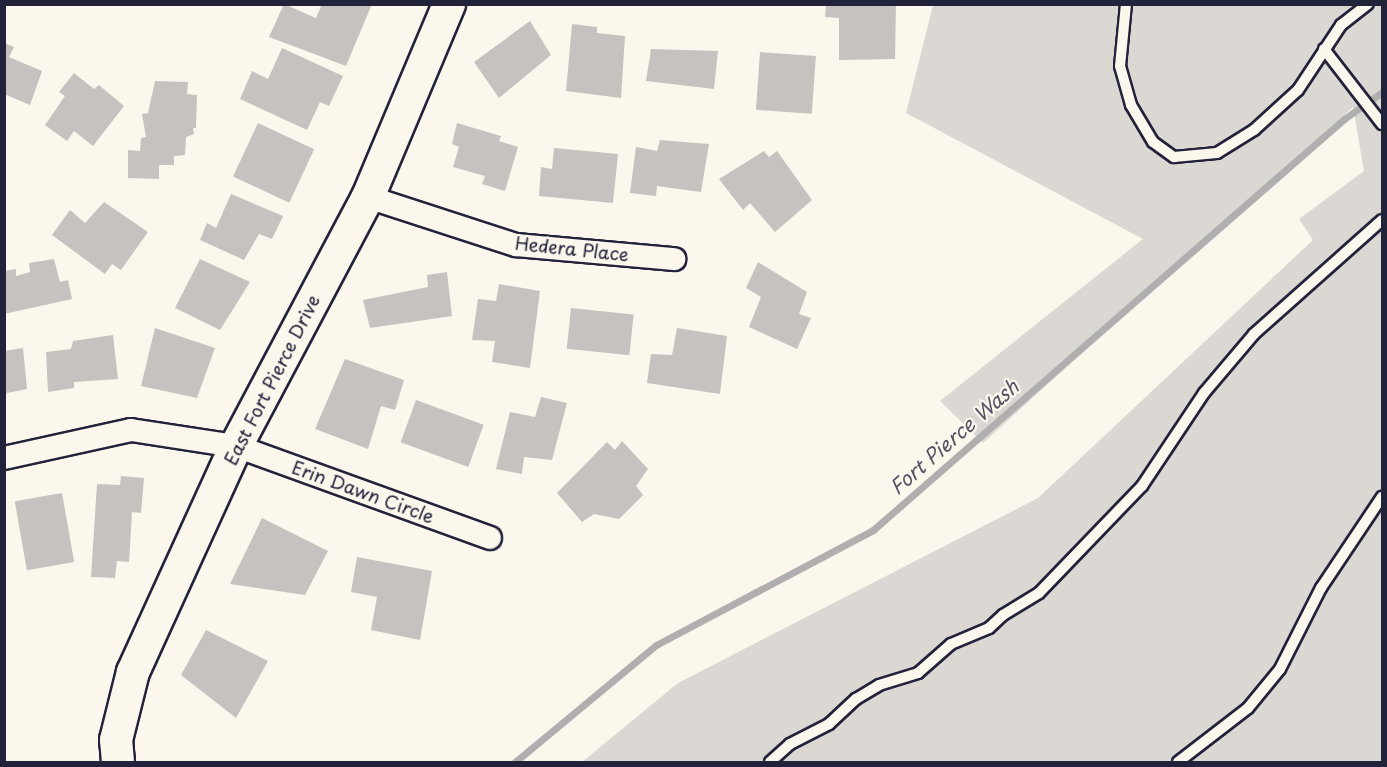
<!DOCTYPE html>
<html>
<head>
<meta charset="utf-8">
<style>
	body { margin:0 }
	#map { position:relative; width:1387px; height:767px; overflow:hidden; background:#fbf7ec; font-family:"Playpen Sans",sans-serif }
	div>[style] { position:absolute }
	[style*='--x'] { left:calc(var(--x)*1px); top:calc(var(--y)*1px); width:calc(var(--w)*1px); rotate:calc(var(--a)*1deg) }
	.green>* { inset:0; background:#dbd8d3 }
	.stream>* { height:7px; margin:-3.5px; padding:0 3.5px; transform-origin:3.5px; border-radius:3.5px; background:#b1aeb0 }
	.building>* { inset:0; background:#c6c2c0; transform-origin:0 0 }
	.roads { filter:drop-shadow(2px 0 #22223b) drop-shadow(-2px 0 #22223b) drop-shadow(0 2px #22223b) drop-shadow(0 -2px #22223b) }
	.lane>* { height:10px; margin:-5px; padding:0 5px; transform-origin:5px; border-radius:5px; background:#fbf7ec }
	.street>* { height:22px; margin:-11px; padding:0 11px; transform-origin:11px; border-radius:11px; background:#fbf7ec }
	.secondary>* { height:32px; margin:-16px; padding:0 16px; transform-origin:16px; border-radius:16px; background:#fbf7ec }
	span { translate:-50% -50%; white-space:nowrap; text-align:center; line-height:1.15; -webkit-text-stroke:4.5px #fbf7ec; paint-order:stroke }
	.street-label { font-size:18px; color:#22223b }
	.water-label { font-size:20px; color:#545364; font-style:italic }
	.frame { position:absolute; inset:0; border:6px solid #22223b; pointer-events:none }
</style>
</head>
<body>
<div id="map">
	<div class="green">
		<i style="clip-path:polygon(933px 5px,1382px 5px,1382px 762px,582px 762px,678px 683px,1038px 498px,1313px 240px,1299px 219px,1364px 171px,1353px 107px,983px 443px,940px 401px,1143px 239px,906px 113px)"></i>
	</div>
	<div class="stream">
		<i style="--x:515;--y:762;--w:183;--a:-39.7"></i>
		<i style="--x:656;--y:645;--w:246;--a:-27.9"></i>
		<i style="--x:873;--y:530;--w:625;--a:-41.11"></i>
		<i style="--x:1344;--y:119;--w:47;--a:-35.4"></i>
	</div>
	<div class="building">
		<i style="clip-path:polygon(284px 4px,316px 18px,322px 4px,372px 4px,346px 66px,269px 37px)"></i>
		<i style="clip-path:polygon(826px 4px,896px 4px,895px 59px,839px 60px,839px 18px,825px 17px)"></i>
		<i style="clip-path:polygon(530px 21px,551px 55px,499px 98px,474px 62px)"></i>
		<i style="clip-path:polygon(572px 24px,597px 27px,597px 33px,625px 36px,621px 98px,566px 91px)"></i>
		<i style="clip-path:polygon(4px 43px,14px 47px,9px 57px,42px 71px,30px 105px,4px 94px)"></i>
		<i style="clip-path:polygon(282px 48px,343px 76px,329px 106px,320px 102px,307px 130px,240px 99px,252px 71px,268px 79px)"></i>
		<i style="clip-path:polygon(651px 49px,718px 51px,714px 89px,646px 81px)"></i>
		<i style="left:760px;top:52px;width:56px;height:58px;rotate:4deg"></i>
		<i style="clip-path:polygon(74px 73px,94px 89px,99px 85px,124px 106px,93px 146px,74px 131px,67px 141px,45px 125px,65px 96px,59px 92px)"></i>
		<i style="clip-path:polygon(155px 81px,188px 82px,187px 94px,197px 95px,196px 128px,193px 128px,194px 134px,186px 137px,185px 155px,174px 156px,174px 165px,159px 165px,159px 179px,128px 178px,128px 150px,140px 151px,141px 138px,146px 137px,142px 114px,148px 113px)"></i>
		<i style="left:258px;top:123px;width:62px;height:59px;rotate:25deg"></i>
		<i style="clip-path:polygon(457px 123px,501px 136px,499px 141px,518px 147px,505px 191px,482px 184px,485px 176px,453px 167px,459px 147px,452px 144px)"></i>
		<i style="clip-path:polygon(660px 140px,709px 144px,701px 192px,657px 186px,656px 196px,630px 193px,636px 147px,657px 151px)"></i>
		<i style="clip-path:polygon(554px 148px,618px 154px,613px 203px,539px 196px,541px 167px,552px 169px)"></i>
		<i style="clip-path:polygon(764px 151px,769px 157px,777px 151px,812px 200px,775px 232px,750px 203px,743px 210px,719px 179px)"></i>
		<i style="clip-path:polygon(231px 194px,283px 216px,272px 239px,259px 234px,244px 260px,200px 240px,207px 223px,216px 228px)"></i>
		<i style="clip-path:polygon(104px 202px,148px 232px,121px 270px,112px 264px,105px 274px,52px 235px,70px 210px,85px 223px)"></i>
		<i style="clip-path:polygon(54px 259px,60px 282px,68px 280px,72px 299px,4px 314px,4px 271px,16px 269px,16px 276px,30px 272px,29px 263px)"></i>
		<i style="clip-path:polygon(200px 259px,250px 282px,220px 330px,175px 308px)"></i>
		<i style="clip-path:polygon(758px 262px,807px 292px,799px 314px,811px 318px,797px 349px,749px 327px,761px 297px,746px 288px)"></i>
		<i style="clip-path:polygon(447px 272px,452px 316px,370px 328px,363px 300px,428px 287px,427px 275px)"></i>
		<i style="clip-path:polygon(499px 284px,540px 291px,530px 368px,492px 362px,495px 341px,472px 340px,478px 299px,496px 301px)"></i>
		<i style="left:571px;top:308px;width:63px;height:41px;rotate:6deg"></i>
		<i style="clip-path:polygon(155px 328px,215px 348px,197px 398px,141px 386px)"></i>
		<i style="clip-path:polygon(677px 328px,727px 336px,720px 394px,647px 383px,651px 354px,672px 355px)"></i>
		<i style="clip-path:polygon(113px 335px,118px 379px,74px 382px,74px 388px,48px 392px,46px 352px,71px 349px,73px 341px)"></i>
		<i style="clip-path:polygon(23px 348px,27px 389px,7px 393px,4px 401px,4px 351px)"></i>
		<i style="clip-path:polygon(345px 359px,404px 380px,395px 410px,381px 406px,368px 449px,315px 429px)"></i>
		<i style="clip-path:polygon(541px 397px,567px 403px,552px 460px,524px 457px,522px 474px,496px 469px,510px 412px,535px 417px)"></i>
		<i style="left:416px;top:400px;width:72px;height:45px;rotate:20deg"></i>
		<i style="clip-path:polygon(622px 441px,648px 469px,636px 486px,643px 495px,619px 519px,594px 514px,582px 522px,557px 493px,607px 442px,615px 450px)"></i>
		<i style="clip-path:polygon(121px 476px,144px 478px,141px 513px,132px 512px,129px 562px,117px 561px,115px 578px,91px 577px,97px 484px,120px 485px)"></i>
		<i style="left:62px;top:493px;width:70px;height:48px;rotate:80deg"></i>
		<i style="clip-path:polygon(262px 518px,328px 551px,305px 595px,230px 584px)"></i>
		<i style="clip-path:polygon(357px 557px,432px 571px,420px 640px,371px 630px,377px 597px,351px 592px)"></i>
		<i style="clip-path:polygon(206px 630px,268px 661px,236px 718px,181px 675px)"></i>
	</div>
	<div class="roads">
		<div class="lane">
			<i style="--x:1126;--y:4;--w:62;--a:95.5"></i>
			<i style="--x:1120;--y:66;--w:41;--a:74.2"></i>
			<i style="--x:1131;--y:105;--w:43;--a:59.3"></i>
			<i style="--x:1153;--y:142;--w:26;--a:36"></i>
			<i style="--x:1174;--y:157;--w:43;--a:-5.3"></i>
			<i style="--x:1217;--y:153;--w:44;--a:-31.9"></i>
			<i style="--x:1254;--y:130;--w:59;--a:-42.3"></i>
			<i style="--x:1298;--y:90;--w:78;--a:-56.5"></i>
			<i style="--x:1341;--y:25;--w:34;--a:-38"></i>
			<i style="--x:1324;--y:49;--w:95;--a:52.3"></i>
			<i style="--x:770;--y:762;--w:27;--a:-42"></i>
			<i style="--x:790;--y:744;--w:44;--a:-27.1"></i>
			<i style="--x:829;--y:724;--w:37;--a:-43"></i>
			<i style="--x:856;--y:699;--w:27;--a:-31"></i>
			<i style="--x:879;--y:685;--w:41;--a:-17.1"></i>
			<i style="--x:918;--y:673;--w:44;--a:-41.3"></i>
			<i style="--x:951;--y:644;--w:41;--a:-22.8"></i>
			<i style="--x:989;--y:628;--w:19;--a:-43"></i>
			<i style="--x:1003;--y:615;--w:42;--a:-31.4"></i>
			<i style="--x:1039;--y:593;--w:149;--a:-46.1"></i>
			<i style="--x:1142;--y:486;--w:112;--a:-56.3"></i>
			<i style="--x:1204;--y:393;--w:77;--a:-49.7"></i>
			<i style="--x:1254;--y:334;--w:171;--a:-41.7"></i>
			<i style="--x:1178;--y:762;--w:88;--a:-37.6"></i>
			<i style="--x:1248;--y:708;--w:50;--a:-50.6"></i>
			<i style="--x:1280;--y:669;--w:91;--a:-63.2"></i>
			<i style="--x:1321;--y:588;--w:110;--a:-56.2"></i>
		</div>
		<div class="street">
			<i style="--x:368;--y:197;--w:156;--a:18"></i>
			<i style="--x:516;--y:245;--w:159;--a:5.1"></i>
			<i style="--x:4;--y:458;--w:130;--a:-12.4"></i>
			<i style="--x:131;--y:430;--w:106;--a:8.7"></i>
			<i style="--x:236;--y:446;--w:270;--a:19.9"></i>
		</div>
		<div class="secondary">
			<i style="--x:118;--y:762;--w:22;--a:-95"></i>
			<i style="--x:116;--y:740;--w:70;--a:-76"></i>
			<i style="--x:133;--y:672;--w:248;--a:-65.5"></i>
			<i style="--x:236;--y:446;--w:282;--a:-62.1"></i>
			<i style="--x:368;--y:197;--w:209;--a:-67.2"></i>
		</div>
	</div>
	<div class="street-label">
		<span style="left:572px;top:249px;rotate:6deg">Hedera Place</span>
		<span style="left:272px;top:380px;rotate:-63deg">East Fort Pierce Drive</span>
		<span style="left:363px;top:492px;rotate:20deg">Erin Dawn Circle</span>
	</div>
	<div class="water-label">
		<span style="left:954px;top:437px;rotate:-41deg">Fort Pierce Wash</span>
	</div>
	<div class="frame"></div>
</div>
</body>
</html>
